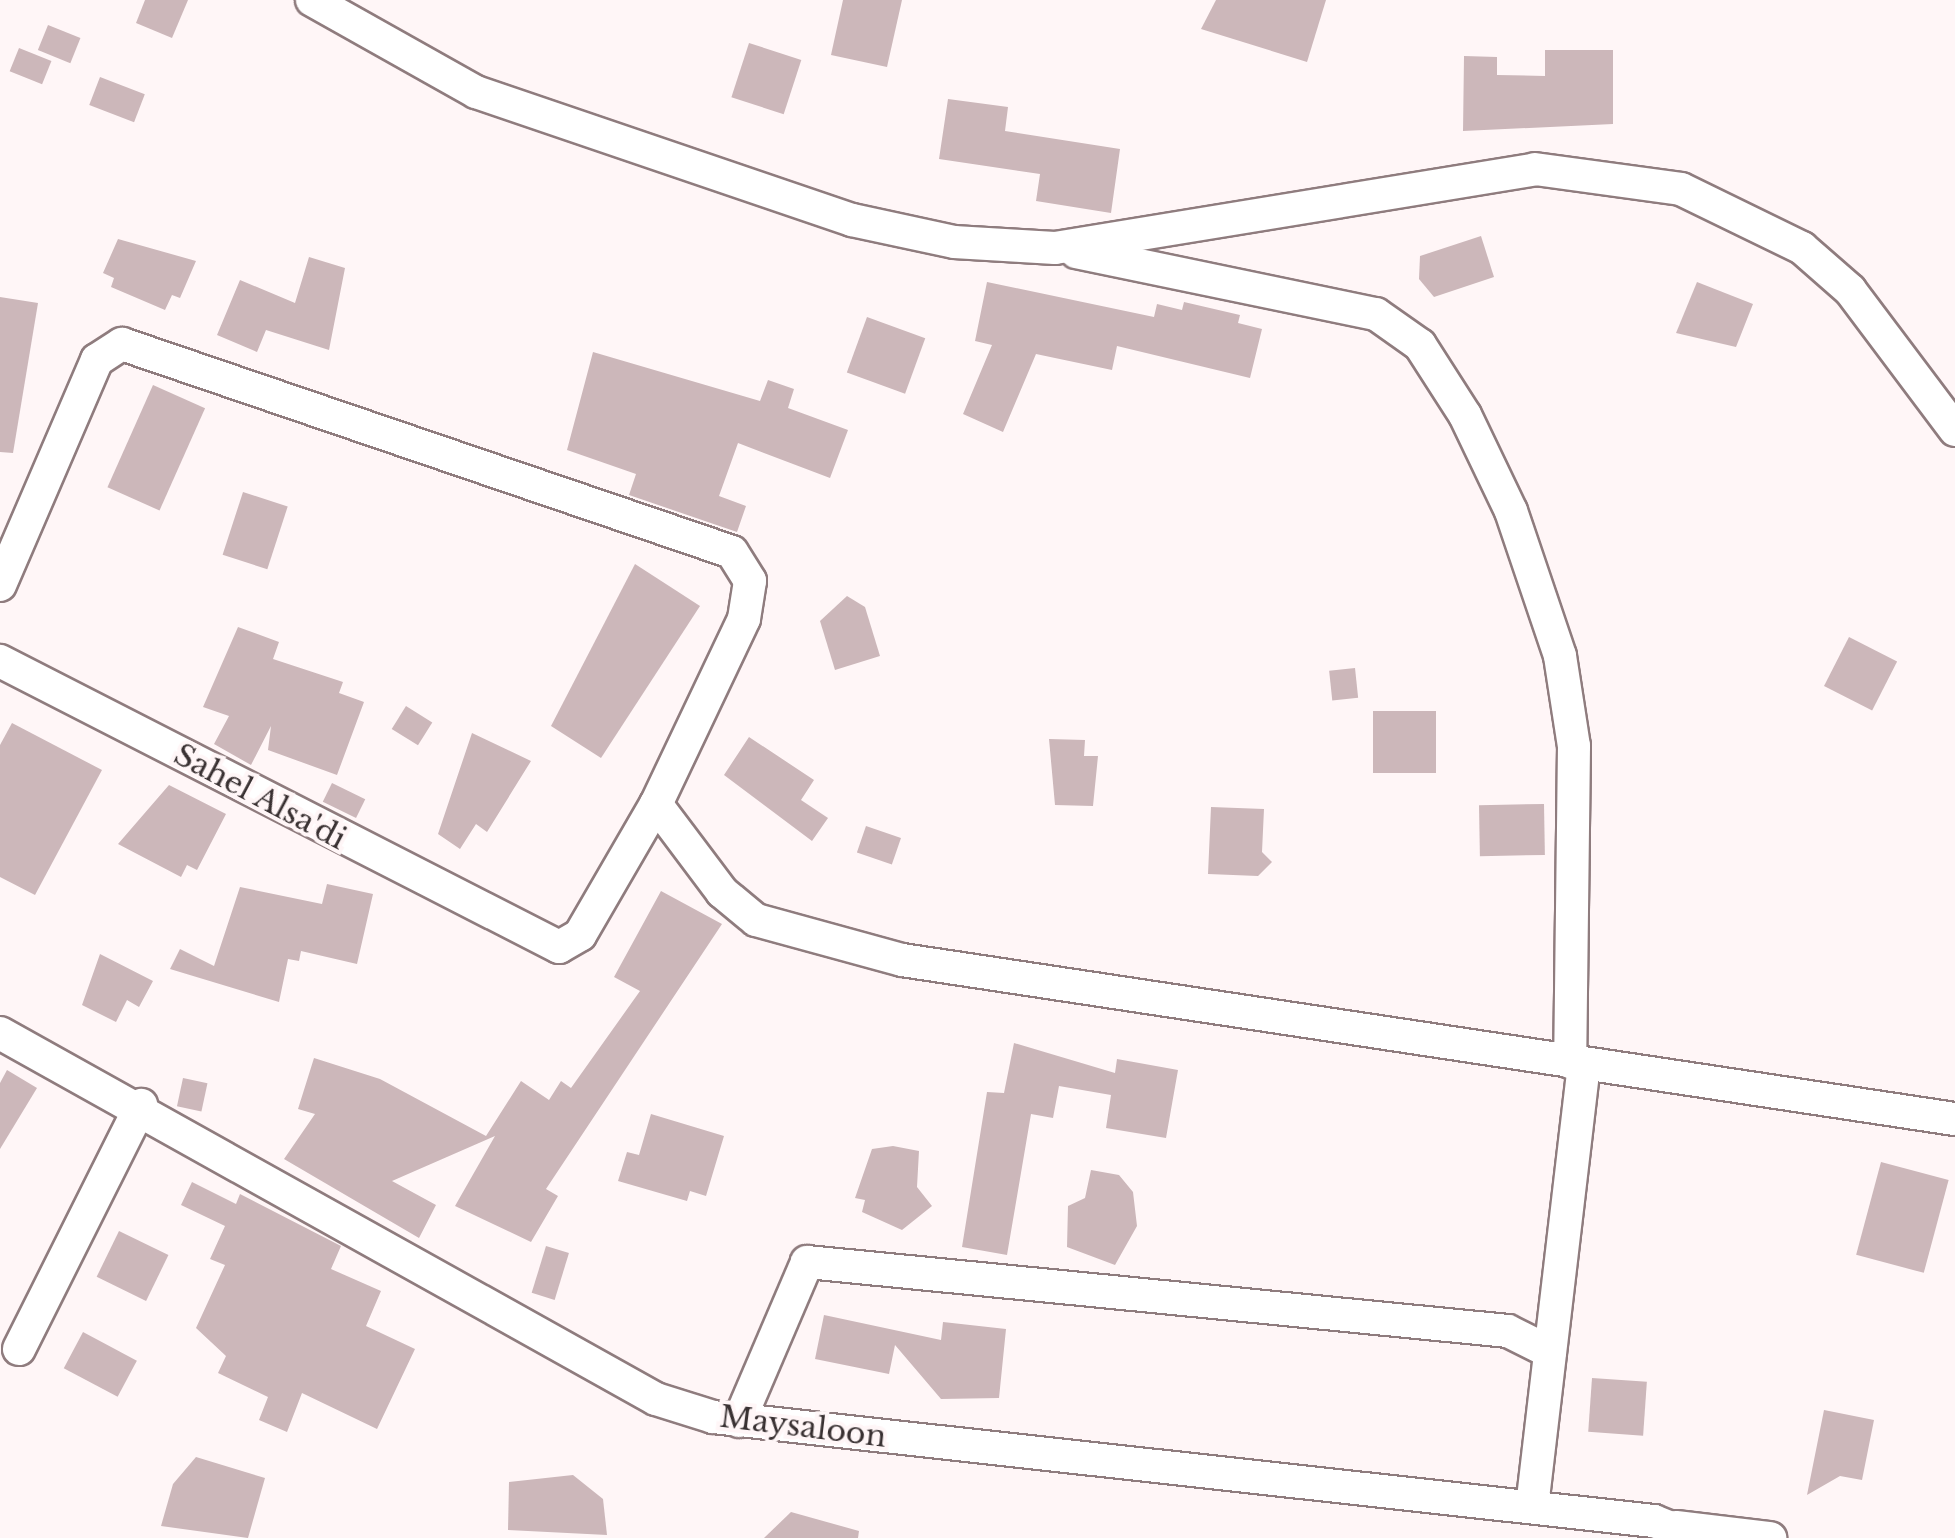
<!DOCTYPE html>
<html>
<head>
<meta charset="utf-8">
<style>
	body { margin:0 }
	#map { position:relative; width:1955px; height:1538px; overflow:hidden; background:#fff6f7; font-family:"Libre Baskerville",serif }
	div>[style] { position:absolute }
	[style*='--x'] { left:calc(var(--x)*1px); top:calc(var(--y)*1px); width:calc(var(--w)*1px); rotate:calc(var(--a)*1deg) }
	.building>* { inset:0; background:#ccb7ba; transform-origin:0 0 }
	.roads { filter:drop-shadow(2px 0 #8f7c7e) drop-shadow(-2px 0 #8f7c7e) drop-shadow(0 2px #8f7c7e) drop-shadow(0 -2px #8f7c7e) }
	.minor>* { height:32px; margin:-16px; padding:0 16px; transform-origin:16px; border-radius:16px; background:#fff }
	span { translate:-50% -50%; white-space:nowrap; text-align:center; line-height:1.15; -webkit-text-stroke:8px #fff6f7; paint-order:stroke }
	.street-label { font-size:30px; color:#393132 }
</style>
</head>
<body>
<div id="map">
	<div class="building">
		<i style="clip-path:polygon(145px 0,188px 0,172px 38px,136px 23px)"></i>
		<i style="clip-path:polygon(843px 0,902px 0,887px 67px,831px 55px)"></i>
		<i style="clip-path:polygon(1216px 0,1326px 0,1307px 62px,1201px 29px)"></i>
		<i style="left:48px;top:25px;width:35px;height:27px;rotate:22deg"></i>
		<i style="left:749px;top:43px;width:55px;height:57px;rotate:18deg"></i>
		<i style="left:19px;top:48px;width:35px;height:25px;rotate:22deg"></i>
		<i style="clip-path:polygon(1545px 50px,1613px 50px,1613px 124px,1463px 131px,1464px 56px,1497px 57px,1497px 75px,1545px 76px)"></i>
		<i style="left:100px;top:77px;width:48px;height:30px;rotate:21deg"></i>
		<i style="clip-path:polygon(948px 99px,1008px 107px,1005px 131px,1120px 149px,1111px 213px,1036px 201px,1040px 174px,939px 159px)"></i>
		<i style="clip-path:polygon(1481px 236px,1494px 277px,1434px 297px,1419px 279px,1420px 256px)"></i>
		<i style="clip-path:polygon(118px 239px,196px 261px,180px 298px,172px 295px,165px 310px,111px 287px,114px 278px,103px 273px)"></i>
		<i style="clip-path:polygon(309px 257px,345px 268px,329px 350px,266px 330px,257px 352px,217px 335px,240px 280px,295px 303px)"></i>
		<i style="clip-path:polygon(987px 282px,1154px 317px,1157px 304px,1182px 310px,1184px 302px,1240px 315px,1238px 323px,1262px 329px,1250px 378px,1117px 346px,1112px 370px,1036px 354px,1003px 432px,963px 414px,992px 345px,975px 341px)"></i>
		<i style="clip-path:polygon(1697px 282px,1753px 304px,1736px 347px,1676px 333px)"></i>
		<i style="clip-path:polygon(0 297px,38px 303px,13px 453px,0 452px)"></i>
		<i style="left:867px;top:317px;width:62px;height:59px;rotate:20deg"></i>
		<i style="clip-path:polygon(593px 352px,760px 401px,768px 380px,794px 389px,788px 408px,848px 430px,830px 478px,738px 443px,719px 496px,746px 506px,737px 532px,629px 495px,636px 474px,567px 450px)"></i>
		<i style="left:153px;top:385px;width:57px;height:112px;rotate:24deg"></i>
		<i style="left:243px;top:492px;width:47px;height:66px;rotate:18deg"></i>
		<i style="clip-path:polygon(635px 564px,700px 606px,601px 758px,551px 726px)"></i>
		<i style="clip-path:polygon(847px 596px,865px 607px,880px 656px,835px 670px,820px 621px)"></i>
		<i style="clip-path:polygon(238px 627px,279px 642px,273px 659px,343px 682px,339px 693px,364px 702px,337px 775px,268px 750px,271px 726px,251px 765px,214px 744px,229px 716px,203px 707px)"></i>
		<i style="left:1849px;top:637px;width:54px;height:55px;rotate:27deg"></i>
		<i style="left:1355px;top:668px;width:30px;height:26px;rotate:84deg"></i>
		<i style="left:406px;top:706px;width:31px;height:27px;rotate:32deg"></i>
		<i style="left:1436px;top:711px;width:62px;height:63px;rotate:90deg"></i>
		<i style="clip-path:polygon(12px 723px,102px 770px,35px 895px,0 877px,0 745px)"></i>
		<i style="clip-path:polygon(472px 733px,531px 761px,487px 832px,476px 824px,460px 849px,438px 834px)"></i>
		<i style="clip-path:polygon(749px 737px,814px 780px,801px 800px,828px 818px,812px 841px,724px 775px)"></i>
		<i style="clip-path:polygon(1049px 739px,1085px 740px,1084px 756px,1098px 756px,1093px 806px,1055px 805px)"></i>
		<i style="left:332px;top:783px;width:37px;height:21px;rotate:26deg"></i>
		<i style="clip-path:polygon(169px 785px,226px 814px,197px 870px,187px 865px,181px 877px,118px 844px)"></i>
		<i style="left:1544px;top:804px;width:51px;height:65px;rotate:89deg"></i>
		<i style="clip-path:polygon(1211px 807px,1264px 809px,1262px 852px,1272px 862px,1258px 876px,1208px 874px)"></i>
		<i style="left:866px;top:826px;width:37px;height:28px;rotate:19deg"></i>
		<i style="clip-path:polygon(327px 884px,373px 894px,357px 964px,301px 951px,299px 961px,288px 959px,279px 1002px,170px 969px,180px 949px,214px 966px,240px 887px,322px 904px)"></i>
		<i style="clip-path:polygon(661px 891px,722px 924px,546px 1189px,558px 1196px,531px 1242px,455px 1206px,495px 1136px,392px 1181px,436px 1205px,419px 1238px,284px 1159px,315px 1114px,298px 1109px,314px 1058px,380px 1079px,486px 1136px,521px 1081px,549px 1100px,561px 1081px,571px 1088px,640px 991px,614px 977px)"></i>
		<i style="clip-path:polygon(100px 954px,153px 981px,139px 1007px,127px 1000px,116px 1022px,82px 1005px)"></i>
		<i style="clip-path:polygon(1014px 1043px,1115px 1073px,1117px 1059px,1178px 1070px,1166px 1138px,1106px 1128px,1111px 1095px,1059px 1086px,1053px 1118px,1031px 1114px,1007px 1255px,962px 1247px,987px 1092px,1004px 1093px)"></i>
		<i style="clip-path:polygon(7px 1070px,37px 1088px,0 1149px,0 1083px)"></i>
		<i style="left:183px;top:1078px;width:25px;height:29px;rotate:12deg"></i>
		<i style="clip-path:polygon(651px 1114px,724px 1136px,706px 1196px,690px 1191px,687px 1201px,618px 1181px,627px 1152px,639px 1155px)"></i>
		<i style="clip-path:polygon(893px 1146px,919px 1151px,917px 1187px,932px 1206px,902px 1230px,862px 1212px,865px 1200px,855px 1198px,872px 1149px)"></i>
		<i style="left:1881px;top:1162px;width:70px;height:96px;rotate:15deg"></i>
		<i style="clip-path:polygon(1091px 1170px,1119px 1175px,1133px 1192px,1137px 1226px,1115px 1265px,1067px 1247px,1068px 1206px,1085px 1198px)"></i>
		<i style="clip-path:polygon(192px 1182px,236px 1204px,240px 1194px,341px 1246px,331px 1269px,381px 1291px,366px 1326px,415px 1349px,377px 1429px,302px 1393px,287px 1432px,259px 1420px,268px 1397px,218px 1373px,226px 1356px,196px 1328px,225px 1265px,210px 1259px,225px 1226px,181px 1205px)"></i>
		<i style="left:119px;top:1231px;width:55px;height:51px;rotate:26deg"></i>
		<i style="left:546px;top:1246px;width:24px;height:49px;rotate:17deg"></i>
		<i style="clip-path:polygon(824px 1315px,941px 1340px,943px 1322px,1006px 1329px,999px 1398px,941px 1399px,895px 1345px,889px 1374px,815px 1359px)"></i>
		<i style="left:83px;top:1332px;width:61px;height:41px;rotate:28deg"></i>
		<i style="left:1592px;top:1378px;width:55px;height:54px;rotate:4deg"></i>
		<i style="clip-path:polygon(1824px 1410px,1874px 1420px,1862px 1480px,1840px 1476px,1807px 1495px)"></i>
		<i style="clip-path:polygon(196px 1457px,265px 1478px,248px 1538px,161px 1526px,173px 1484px)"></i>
		<i style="clip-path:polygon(573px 1475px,603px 1499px,607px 1535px,508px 1530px,509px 1482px)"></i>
		<i style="clip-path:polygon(791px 1512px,859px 1531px,858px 1538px,764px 1538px)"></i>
	</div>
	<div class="roads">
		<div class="minor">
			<i style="--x:312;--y:0;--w:188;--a:29.3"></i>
			<i style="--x:476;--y:92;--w:397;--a:18.8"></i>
			<i style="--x:852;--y:220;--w:104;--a:12.2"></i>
			<i style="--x:954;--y:242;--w:101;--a:3.4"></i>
			<i style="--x:1055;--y:248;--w:486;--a:-9.3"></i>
			<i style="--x:1535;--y:169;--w:147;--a:7.8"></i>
			<i style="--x:1681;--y:189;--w:135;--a:26"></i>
			<i style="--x:1802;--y:248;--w:64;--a:41.2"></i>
			<i style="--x:1850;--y:290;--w:175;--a:53.1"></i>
			<i style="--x:1076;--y:252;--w:306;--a:11.7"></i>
			<i style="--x:1376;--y:314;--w:54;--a:35.2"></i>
			<i style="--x:1420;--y:345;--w:83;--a:57.3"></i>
			<i style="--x:1465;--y:415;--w:106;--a:64.4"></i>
			<i style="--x:1511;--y:511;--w:153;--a:71.3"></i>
			<i style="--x:1560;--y:656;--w:91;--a:81.2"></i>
			<i style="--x:1574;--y:746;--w:316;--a:90.7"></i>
			<i style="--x:0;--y:585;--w:245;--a:-66.7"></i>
			<i style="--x:97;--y:360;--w:30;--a:-33"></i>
			<i style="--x:122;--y:344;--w:644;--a:18.83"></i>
			<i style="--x:732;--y:552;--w:34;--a:58"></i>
			<i style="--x:750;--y:581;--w:38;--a:99"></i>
			<i style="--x:744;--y:619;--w:205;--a:115.4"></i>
			<i style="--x:656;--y:804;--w:151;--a:120.1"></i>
			<i style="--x:580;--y:935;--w:24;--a:150"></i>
			<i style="--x:559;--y:947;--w:628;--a:-152.9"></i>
			<i style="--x:656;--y:804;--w:110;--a:53.1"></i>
			<i style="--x:722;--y:892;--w:44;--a:39.5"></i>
			<i style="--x:756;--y:920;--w:151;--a:15.3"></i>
			<i style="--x:902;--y:960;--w:1065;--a:8.59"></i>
			<i style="--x:0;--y:1033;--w:751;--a:29.16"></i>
			<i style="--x:656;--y:1399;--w:60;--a:17.5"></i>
			<i style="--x:713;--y:1417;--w:947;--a:6.31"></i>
			<i style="--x:1654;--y:1521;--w:45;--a:22"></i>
			<i style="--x:19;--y:1349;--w:273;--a:-63.4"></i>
			<i style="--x:739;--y:1421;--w:173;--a:-66.8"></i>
			<i style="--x:807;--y:1262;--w:704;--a:5.62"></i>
			<i style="--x:1508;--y:1331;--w:47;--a:26.6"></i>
			<i style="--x:1532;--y:1507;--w:446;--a:-83.3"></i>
			<i style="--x:1676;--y:1527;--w:95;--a:6.7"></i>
		</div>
	</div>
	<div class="street-label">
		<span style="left:260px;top:797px;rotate:28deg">Sahel Alsa'di</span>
		<span style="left:803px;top:1427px;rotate:7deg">Maysaloon</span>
	</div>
</div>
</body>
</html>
